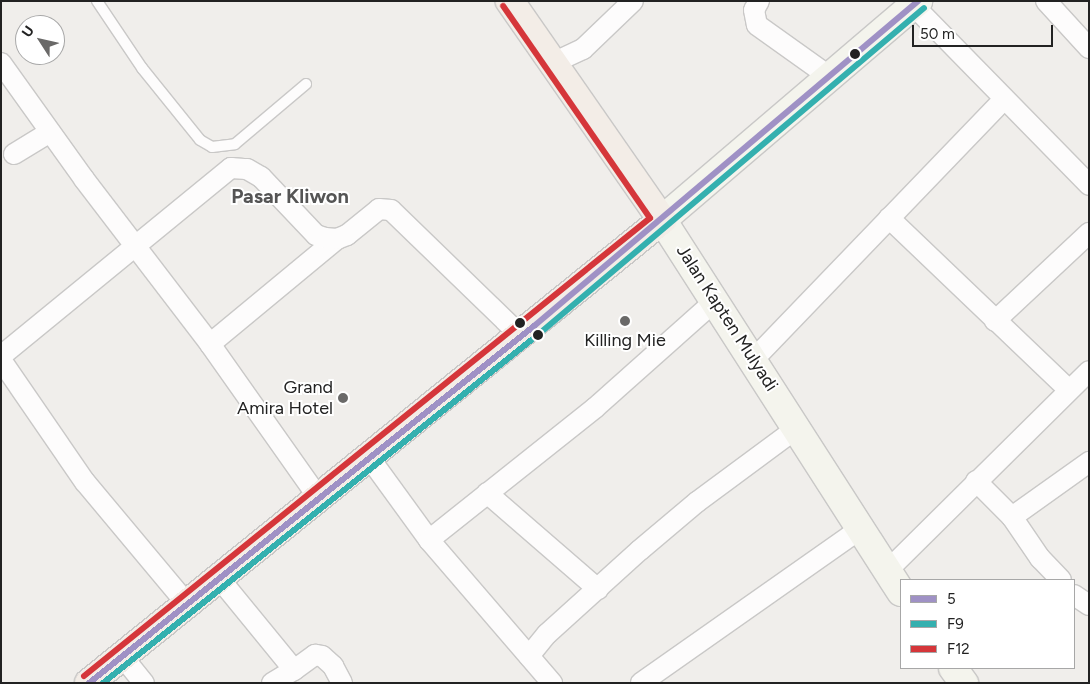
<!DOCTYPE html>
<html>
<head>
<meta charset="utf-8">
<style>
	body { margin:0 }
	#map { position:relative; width:1090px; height:684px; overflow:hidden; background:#f0eeeb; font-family:Figtree,sans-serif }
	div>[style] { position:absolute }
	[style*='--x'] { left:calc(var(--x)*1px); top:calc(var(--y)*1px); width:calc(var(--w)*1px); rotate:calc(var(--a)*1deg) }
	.roads { filter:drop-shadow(1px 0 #c9c8c7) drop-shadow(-1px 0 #c9c8c7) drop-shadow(0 1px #c9c8c7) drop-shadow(0 -1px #c9c8c7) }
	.service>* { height:10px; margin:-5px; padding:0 5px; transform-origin:5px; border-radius:5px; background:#fdfcfc }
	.minor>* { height:20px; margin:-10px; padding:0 10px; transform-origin:10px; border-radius:10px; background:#fdfcfc }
	.secondary>* { height:28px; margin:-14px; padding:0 14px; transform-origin:14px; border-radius:14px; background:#f4f4ed }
	.primary>* { height:28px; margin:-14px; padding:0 14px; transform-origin:14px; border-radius:14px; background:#f3ede7 }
	.bus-1>* { height:6px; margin:-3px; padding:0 3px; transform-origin:3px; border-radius:3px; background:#9f91c5 }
	.bus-2>* { height:6px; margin:-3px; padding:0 3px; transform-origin:3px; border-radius:3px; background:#34b0af }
	.bus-3>* { height:6px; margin:-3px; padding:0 3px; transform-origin:3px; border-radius:3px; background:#d5363a }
	.dots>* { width:14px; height:14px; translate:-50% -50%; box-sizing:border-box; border:2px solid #fff; border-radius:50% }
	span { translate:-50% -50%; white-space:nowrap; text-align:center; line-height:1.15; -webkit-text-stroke:4px #fff; paint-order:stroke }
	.street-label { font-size:18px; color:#222 }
	.poi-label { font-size:18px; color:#222 }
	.right { translate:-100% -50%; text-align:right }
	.quarter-label { font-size:20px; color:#555; font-weight:700 }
	.frame { position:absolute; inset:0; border:2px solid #222; pointer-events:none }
	.legend { position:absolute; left:900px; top:579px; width:175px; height:90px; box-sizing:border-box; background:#fff; border:1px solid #a7a7a7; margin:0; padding:6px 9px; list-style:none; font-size:15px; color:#222 }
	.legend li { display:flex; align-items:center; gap:10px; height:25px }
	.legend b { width:25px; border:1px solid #a7a7a7 }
	.north { position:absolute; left:15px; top:15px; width:50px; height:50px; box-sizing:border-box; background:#fff; border:1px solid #a7a7a7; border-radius:50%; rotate:305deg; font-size:14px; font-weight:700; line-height:20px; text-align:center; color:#222 }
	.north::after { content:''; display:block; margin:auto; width:18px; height:22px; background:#6a6968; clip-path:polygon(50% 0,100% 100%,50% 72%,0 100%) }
	.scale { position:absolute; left:912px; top:25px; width:141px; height:22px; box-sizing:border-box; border:2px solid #222; border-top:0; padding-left:6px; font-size:15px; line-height:18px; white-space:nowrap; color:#222; -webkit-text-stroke:4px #fff; paint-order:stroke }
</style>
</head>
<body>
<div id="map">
	<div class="roads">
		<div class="service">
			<i style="--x:97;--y:1;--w:81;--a:56.1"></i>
			<i style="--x:142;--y:68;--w:92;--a:51.1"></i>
			<i style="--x:200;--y:140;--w:14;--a:30"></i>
			<i style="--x:212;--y:147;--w:23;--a:-7"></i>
			<i style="--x:235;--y:144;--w:93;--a:-40.2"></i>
		</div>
		<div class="minor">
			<i style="--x:759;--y:1;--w:10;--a:119"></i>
			<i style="--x:754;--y:10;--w:15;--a:79"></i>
			<i style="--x:757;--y:25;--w:90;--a:35.5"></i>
			<i style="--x:1046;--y:1;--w:64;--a:47.5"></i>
			<i style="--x:913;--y:5;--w:252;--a:45.6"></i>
			<i style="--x:555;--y:62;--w:31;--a:-25"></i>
			<i style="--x:583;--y:49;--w:69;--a:-43.8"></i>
			<i style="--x:1;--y:63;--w:143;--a:54.4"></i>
			<i style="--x:84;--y:179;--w:208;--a:52.6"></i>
			<i style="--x:210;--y:344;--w:187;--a:54.8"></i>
			<i style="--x:14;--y:154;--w:42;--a:-31.4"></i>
			<i style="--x:889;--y:218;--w:249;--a:43.7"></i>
			<i style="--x:995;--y:321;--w:129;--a:-43.1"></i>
			<i style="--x:210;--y:344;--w:165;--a:-39.6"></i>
			<i style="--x:1;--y:356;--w:297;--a:-39.3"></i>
			<i style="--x:231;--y:168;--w:16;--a:4"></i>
			<i style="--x:247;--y:169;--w:16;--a:30"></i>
			<i style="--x:261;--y:177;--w:80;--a:46.5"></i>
			<i style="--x:316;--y:235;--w:9;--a:18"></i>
			<i style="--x:325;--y:238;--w:12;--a:5"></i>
			<i style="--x:337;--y:239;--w:11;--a:-22"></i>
			<i style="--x:347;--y:235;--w:41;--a:-39.1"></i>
			<i style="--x:379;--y:209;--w:12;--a:5"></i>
			<i style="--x:391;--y:210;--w:181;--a:44.1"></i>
			<i style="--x:754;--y:359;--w:361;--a:-46.1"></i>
			<i style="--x:1;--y:360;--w:148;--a:55.5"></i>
			<i style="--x:85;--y:482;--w:159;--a:50.1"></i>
			<i style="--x:368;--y:456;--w:104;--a:54"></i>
			<i style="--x:429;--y:540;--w:189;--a:49.3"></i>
			<i style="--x:976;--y:481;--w:51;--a:45"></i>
			<i style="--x:1012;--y:517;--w:50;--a:55.7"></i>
			<i style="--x:1040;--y:558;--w:30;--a:46"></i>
			<i style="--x:487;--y:493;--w:147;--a:40.9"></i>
			<i style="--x:1012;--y:517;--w:95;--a:-35.5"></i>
			<i style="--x:429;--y:540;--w:213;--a:-38.5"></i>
			<i style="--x:596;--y:407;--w:161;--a:-41.7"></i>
			<i style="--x:887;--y:571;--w:284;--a:-44.7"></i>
			<i style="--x:218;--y:577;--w:120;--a:50.7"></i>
			<i style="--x:294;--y:670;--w:26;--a:-36"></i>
			<i style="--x:315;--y:655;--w:7;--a:8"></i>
			<i style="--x:322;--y:656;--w:15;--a:42"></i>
			<i style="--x:333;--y:666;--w:19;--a:62"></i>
			<i style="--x:1074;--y:595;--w:18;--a:34"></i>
			<i style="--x:122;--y:656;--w:35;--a:51"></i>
			<i style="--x:529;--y:656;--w:28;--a:-51"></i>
			<i style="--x:547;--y:634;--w:125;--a:-42.1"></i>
			<i style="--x:640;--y:550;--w:75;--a:-40.1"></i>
			<i style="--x:697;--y:502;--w:124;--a:-36.5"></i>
			<i style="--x:272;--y:683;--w:26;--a:-31"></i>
			<i style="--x:641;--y:683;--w:266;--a:-35.1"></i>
		</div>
		<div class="secondary">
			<i style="--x:901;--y:592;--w:442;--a:-122.7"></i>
			<i style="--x:662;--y:220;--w:337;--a:-40.5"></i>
			<i style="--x:953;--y:668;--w:19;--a:54"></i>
		</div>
		<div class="primary">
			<i style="--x:89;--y:683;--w:737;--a:-38.94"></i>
			<i style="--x:662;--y:220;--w:267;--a:-124.8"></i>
		</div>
	</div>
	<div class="bus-1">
		<i style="--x:89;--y:683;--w:571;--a:-38.74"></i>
		<i style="--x:534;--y:326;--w:503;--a:-40.24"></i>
	</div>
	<div class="bus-2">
		<i style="--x:103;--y:683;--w:560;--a:-38.69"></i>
		<i style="--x:540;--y:333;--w:503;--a:-40.24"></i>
	</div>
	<div class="bus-3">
		<i style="--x:84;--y:676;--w:728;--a:-38.98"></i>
		<i style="--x:650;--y:218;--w:258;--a:-124.7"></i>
	</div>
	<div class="dots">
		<i style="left:855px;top:54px;background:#222"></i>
		<i style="left:625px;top:321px;background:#6a6968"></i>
		<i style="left:520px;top:323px;background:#222"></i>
		<i style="left:538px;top:335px;background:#222"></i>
		<i style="left:343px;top:398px;background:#6a6968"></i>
	</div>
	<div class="street-label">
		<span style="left:727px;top:318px;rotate:57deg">Jalan Kapten Mulyadi</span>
	</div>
	<div class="poi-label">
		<span style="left:625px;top:340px">Killing Mie</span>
		<span class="right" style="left:333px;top:398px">Grand<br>Amira Hotel</span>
	</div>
	<div class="quarter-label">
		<span style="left:290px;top:196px">Pasar Kliwon</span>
	</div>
	<div class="frame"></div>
	<ul class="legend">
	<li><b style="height:6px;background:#9f91c5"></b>5</li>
	<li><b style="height:6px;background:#34b0af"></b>F9</li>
	<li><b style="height:6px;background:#d5363a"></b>F12</li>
	</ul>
	<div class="north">U</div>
	<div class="scale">50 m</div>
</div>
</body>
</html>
